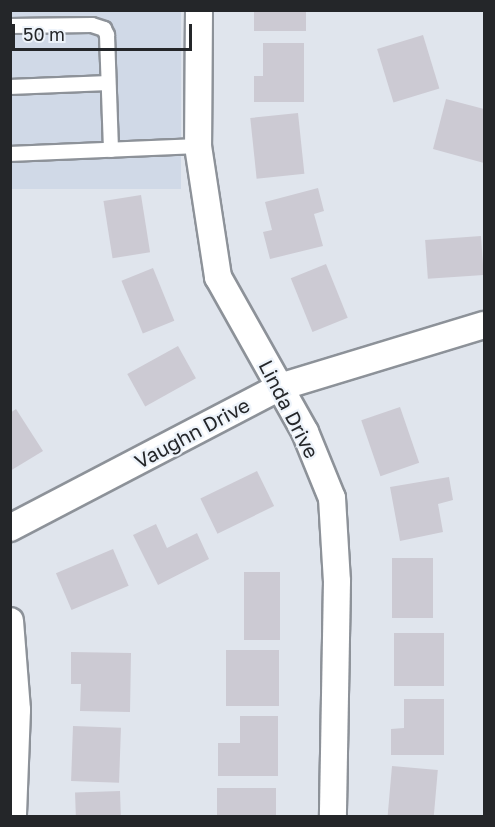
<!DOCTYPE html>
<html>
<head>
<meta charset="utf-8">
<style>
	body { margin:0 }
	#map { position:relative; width:495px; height:827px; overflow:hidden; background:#e0e5ed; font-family:"Golos Text",sans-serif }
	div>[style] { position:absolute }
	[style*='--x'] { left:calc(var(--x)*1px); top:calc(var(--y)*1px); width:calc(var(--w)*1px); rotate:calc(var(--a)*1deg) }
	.built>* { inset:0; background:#d0d9e7; transform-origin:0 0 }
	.building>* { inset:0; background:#cccad3; transform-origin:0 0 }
	.roads { filter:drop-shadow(2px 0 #8d9299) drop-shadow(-2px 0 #8d9299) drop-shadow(0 2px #8d9299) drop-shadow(0 -2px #8d9299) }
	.lane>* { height:14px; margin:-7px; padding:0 7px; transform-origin:7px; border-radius:7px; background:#fff }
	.street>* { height:26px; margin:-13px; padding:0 13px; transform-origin:13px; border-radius:13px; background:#fff }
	span { translate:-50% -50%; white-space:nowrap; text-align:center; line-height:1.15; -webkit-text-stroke:4.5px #edf3fa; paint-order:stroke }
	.street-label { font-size:20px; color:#242629 }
	.frame { position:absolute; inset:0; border:12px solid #242629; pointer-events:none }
	.scale { position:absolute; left:12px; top:24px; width:180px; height:27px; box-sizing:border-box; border:3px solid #242629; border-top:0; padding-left:8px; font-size:18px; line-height:21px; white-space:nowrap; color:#242629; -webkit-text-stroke:4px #edf3fa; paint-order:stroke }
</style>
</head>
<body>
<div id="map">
	<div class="built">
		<i style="left:10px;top:11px;width:171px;height:178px"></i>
	</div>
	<div class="building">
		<i style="left:254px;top:10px;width:52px;height:21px"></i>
		<i style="left:423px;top:35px;width:56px;height:48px;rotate:73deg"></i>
		<i style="clip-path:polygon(263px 43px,304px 43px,304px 102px,254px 102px,254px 76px,263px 76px)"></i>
		<i style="clip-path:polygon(446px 99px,484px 109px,484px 163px,433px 149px)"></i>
		<i style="left:298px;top:113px;width:61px;height:48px;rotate:84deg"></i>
		<i style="clip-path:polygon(318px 188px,324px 211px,314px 214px,323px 246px,270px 259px,263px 232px,272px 230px,265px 202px)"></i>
		<i style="left:141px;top:195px;width:58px;height:38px;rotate:81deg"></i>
		<i style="left:481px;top:236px;width:39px;height:56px;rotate:86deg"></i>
		<i style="left:326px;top:264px;width:58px;height:38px;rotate:68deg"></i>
		<i style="left:153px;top:268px;width:57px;height:34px;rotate:68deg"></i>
		<i style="left:178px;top:346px;width:37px;height:58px;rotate:61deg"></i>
		<i style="left:400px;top:407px;width:59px;height:41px;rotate:71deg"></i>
		<i style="clip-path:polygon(16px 409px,43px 451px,10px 471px,10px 413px)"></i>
		<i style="left:257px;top:471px;width:39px;height:63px;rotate:64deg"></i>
		<i style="clip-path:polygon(449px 477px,453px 500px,438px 504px,443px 532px,400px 541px,390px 487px)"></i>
		<i style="clip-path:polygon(156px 524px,167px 548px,197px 533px,209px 559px,158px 585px,133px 535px)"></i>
		<i style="left:113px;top:549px;width:40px;height:62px;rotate:67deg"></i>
		<i style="left:392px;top:558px;width:41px;height:60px"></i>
		<i style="left:244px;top:572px;width:36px;height:68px"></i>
		<i style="left:394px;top:633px;width:50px;height:53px"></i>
		<i style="left:226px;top:650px;width:53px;height:56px"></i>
		<i style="clip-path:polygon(71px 652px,131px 653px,130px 712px,80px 711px,81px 684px,71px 684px)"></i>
		<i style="clip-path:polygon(404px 699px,444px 699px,444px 755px,391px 755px,391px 729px,404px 728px)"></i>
		<i style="clip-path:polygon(240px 716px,278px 716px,278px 776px,218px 776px,218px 743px,240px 743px)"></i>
		<i style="left:73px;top:726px;width:48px;height:55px;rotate:2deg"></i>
		<i style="left:392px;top:766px;width:46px;height:50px;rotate:5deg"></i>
		<i style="left:217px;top:788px;width:59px;height:28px"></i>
		<i style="left:120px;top:791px;width:25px;height:45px;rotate:88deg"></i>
	</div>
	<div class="roads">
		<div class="lane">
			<i style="--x:10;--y:26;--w:82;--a:-0.7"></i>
			<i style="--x:92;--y:25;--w:13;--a:18"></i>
			<i style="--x:104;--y:29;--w:7;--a:63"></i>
			<i style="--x:107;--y:35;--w:115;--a:88"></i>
			<i style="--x:10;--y:87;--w:98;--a:-2.3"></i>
			<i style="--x:10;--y:154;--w:188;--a:-2.4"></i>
		</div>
		<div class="street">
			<i style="--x:199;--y:10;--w:136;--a:90.4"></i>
			<i style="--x:198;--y:146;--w:133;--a:81.3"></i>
			<i style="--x:218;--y:277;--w:178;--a:60.7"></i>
			<i style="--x:305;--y:432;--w:71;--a:67.8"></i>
			<i style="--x:332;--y:498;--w:83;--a:86.6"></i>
			<i style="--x:337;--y:581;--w:235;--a:91"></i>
			<i style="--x:10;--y:528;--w:305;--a:-27.6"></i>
			<i style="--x:280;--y:387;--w:213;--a:-16.9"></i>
			<i style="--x:10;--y:621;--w:89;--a:85.5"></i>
			<i style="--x:17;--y:710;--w:106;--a:92.2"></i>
		</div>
	</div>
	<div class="street-label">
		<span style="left:289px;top:409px;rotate:63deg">Linda Drive</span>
		<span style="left:192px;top:433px;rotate:-28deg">Vaughn Drive</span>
	</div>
	<div class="frame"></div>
	<div class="scale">50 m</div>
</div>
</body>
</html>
